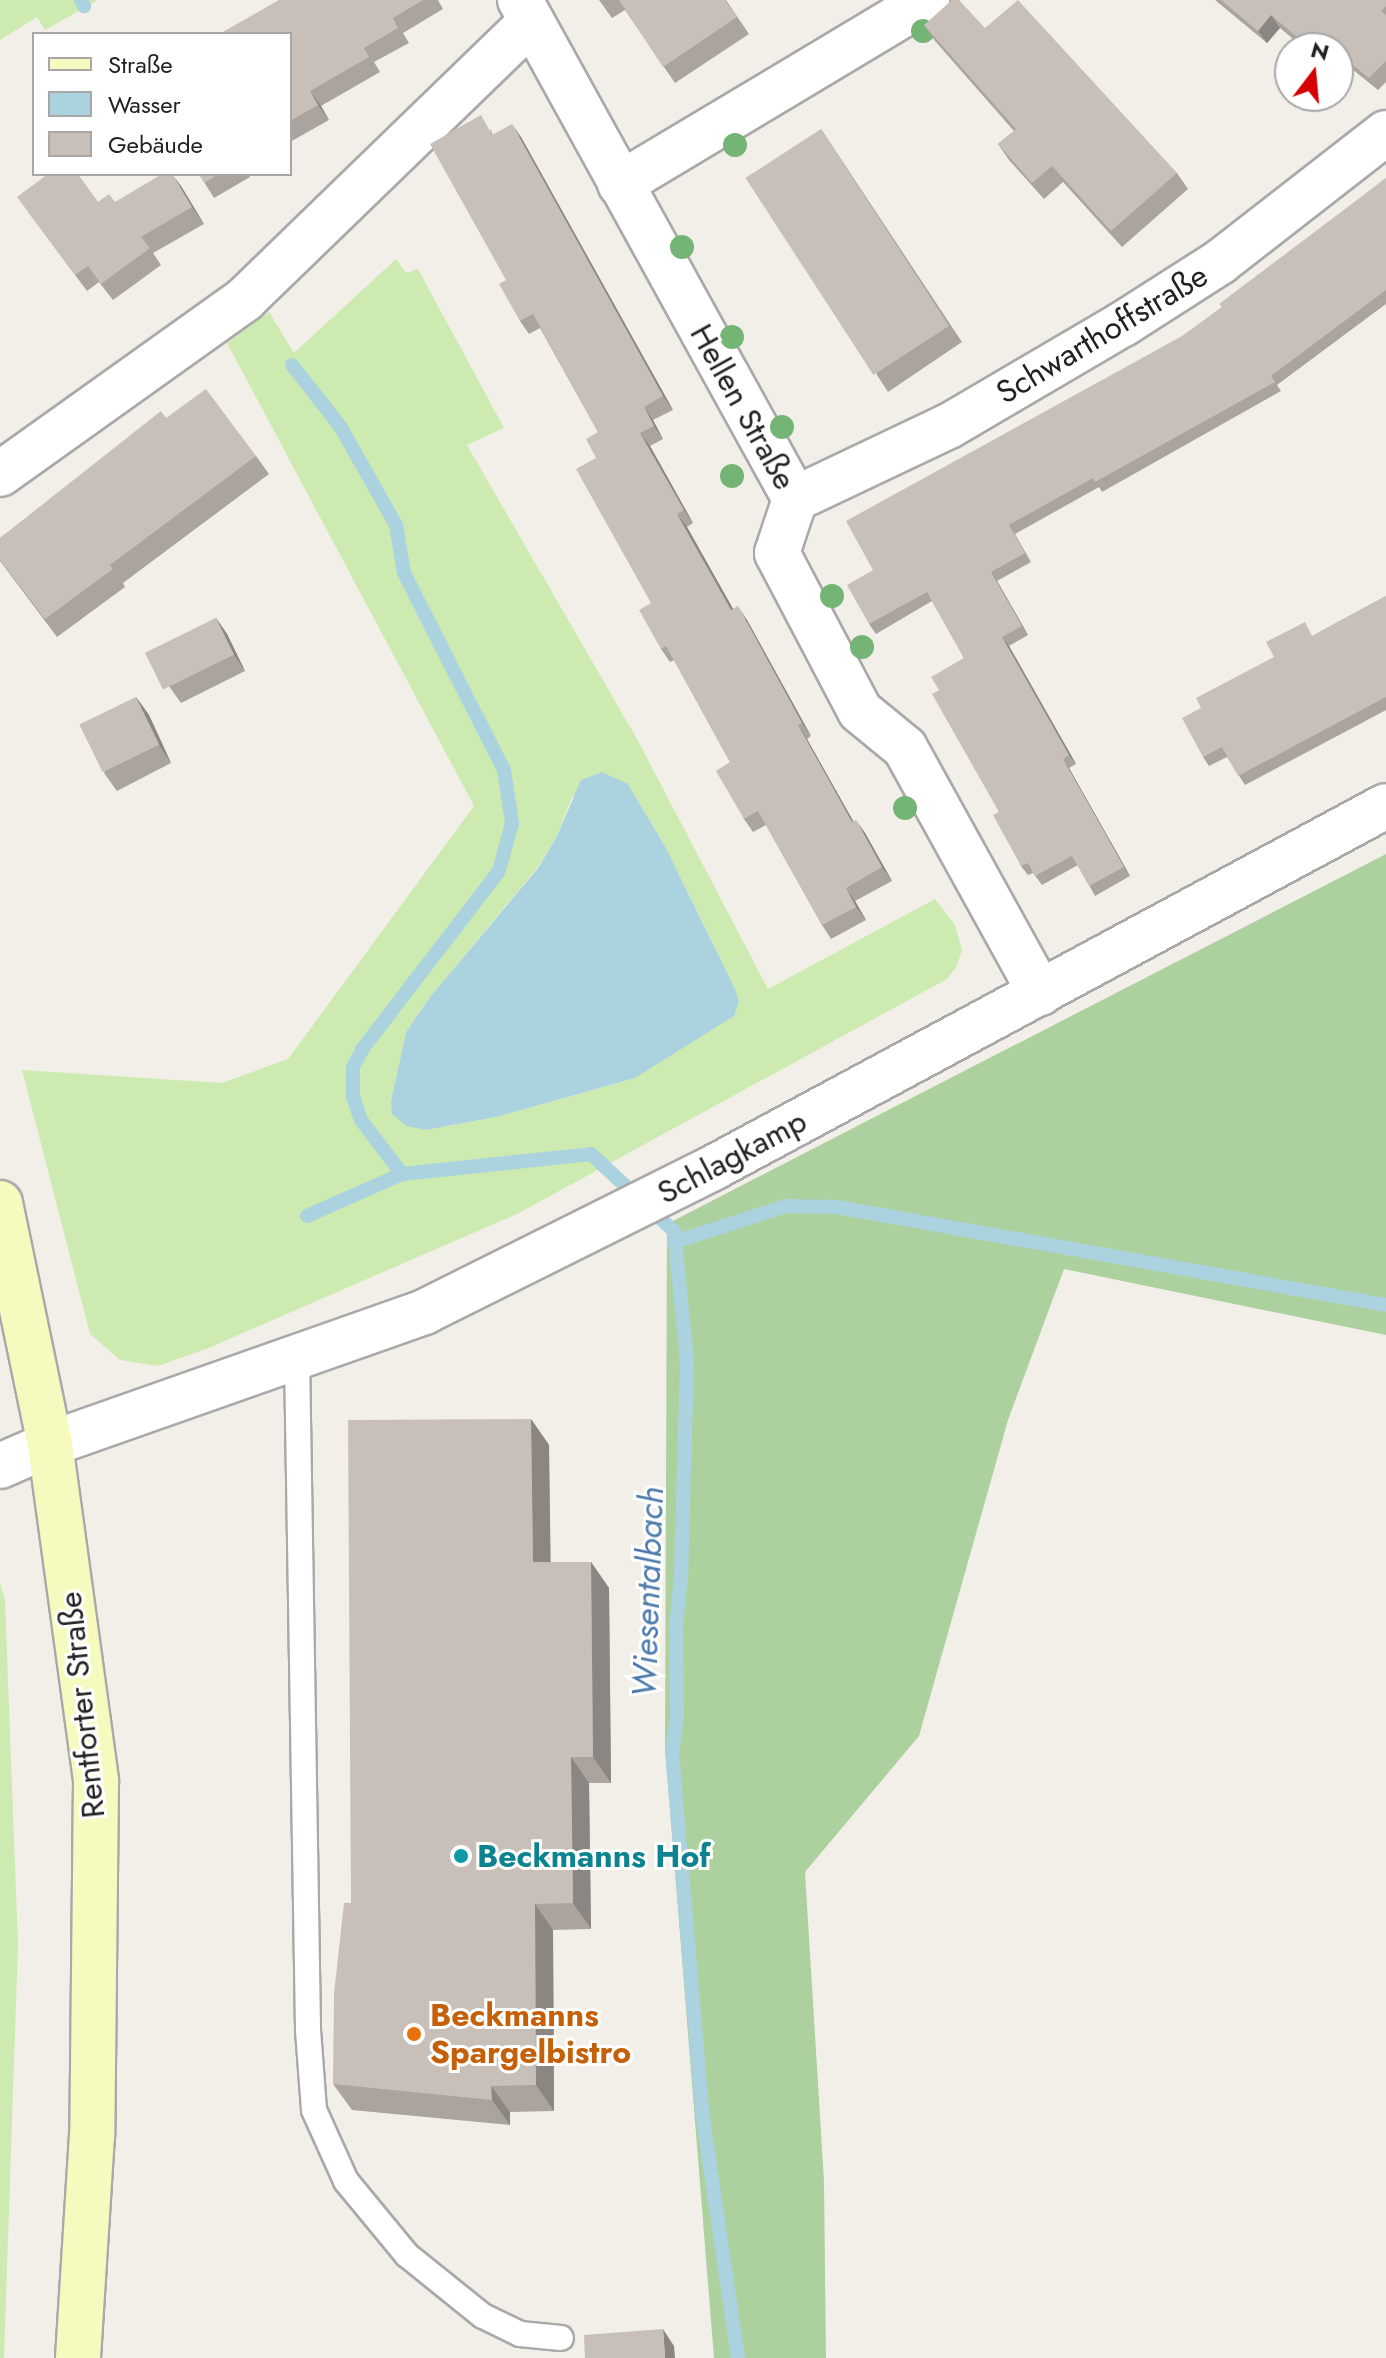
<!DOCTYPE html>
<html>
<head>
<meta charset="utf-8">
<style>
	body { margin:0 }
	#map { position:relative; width:1386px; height:2358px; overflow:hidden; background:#f2efe9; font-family:Jost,sans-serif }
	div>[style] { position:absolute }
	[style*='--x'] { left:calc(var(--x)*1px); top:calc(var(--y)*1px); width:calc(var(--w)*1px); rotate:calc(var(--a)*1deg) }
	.grass>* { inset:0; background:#cdebb0 }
	.forest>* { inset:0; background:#add19e }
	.water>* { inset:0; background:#aad3df }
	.stream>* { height:14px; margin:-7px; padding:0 7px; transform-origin:7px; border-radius:7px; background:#aad3df }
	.roads { filter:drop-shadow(2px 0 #a9a9a9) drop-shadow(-2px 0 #a9a9a9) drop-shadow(0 2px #a9a9a9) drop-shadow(0 -2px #a9a9a9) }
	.lane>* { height:24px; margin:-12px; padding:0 12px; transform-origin:12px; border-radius:12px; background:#fff }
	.street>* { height:44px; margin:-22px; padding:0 22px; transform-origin:22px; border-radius:22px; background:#fff }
	.secondary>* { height:44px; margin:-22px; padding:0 22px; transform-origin:22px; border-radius:22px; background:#f7fabf }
	.trees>* { width:24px; height:24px; margin:-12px; border-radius:50%; background:#74b475 }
	.wall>* { inset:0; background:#aba49e }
	.shaded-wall>* { inset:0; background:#8b8681 }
	.building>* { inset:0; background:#c7bfb8; transform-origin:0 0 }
	.dots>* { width:22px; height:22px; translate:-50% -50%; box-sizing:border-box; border:4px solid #fff; border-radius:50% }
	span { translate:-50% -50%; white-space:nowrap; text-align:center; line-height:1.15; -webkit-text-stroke:6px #fff; paint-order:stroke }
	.street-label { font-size:32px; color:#222 }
	.culture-label { font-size:32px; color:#0d838f; font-weight:700 }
	.left { translate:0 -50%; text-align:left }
	.food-label { font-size:32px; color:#c56008; font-weight:700 }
	.water-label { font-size:34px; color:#4a7aab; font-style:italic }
	.legend { position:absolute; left:32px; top:32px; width:260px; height:144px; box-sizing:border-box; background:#fff; border:2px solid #a7a7a7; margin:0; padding:10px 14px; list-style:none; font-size:24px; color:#222 }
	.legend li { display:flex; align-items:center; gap:16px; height:40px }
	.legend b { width:40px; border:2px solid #a7a7a7 }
	.north { position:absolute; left:1274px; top:32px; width:80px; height:80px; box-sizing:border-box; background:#fff; border:2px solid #a7a7a7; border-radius:50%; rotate:16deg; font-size:22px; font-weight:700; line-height:32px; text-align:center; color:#222 }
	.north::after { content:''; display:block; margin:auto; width:28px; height:36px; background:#d40000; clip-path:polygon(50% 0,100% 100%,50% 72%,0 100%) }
</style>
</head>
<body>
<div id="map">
	<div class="grass">
		<i style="clip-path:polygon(0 0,98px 0,45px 30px,37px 17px,0 40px)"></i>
		<i style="clip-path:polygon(evenodd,396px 259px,406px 273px,418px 269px,504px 428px,467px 445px,637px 739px,768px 989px,935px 899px,955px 925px,962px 950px,957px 966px,947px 979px,519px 1213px,206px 1349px,158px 1366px,120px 1360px,90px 1334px,22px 1070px,222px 1083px,288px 1059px,474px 806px,227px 343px,269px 312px,294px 353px,396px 259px,628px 784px,666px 848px,735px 989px,635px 1078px,496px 1117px,426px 1130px,393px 1114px,391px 1101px,406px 1032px,430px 997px,537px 868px,557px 836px,572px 797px,628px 784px)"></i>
		<i style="clip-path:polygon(0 1583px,5px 1600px,18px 1945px,4px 2358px,0 2358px)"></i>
	</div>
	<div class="forest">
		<i style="clip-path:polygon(1386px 854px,1386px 1335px,1064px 1269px,1008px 1420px,919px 1736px,805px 1872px,824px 2181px,826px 2358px,714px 2358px,665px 1747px,667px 1224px)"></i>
	</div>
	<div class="water">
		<i style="clip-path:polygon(602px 772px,628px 784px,666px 848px,735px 989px,739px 1002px,734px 1016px,635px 1078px,496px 1117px,426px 1130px,407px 1126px,392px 1114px,391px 1101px,406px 1032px,430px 997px,538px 868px,557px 836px,581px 780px)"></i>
	</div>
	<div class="stream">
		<i style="--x:81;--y:0;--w:7;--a:63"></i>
		<i style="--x:292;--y:365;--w:78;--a:51.8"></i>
		<i style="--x:340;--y:426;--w:114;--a:60.5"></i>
		<i style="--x:396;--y:525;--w:49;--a:80.5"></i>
		<i style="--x:404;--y:573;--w:221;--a:63.1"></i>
		<i style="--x:504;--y:770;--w:54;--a:81.4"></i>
		<i style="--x:512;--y:823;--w:50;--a:105.2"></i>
		<i style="--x:499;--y:871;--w:223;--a:127.5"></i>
		<i style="--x:363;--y:1048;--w:21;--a:118"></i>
		<i style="--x:353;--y:1067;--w:29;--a:90"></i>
		<i style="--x:353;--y:1096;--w:25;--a:72"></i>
		<i style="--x:361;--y:1120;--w:68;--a:52.8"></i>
		<i style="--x:307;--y:1216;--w:104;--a:-23.9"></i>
		<i style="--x:402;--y:1174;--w:190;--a:-6"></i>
		<i style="--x:591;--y:1154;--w:113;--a:42.9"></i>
		<i style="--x:674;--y:1231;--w:132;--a:84.3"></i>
		<i style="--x:687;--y:1362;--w:214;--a:91.6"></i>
		<i style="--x:681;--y:1576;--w:51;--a:95.6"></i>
		<i style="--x:676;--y:1627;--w:90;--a:89.4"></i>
		<i style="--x:677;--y:1717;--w:35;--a:98"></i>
		<i style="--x:672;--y:1752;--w:367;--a:85.2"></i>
		<i style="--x:703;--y:2118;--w:243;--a:81.7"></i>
		<i style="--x:674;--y:1242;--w:118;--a:-17.8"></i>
		<i style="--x:786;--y:1206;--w:51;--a:1.1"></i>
		<i style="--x:837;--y:1207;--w:558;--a:10.12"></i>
	</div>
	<div class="roads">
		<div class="lane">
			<i style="--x:297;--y:1357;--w:673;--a:89.06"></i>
			<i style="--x:308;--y:2030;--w:80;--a:85.7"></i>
			<i style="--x:314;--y:2110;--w:78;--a:65.7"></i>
			<i style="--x:346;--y:2181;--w:96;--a:50.5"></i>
			<i style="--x:407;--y:2255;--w:97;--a:38.8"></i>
			<i style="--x:483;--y:2316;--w:41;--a:25.9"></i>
			<i style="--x:520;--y:2334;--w:41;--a:5.6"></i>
		</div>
		<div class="street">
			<i style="--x:520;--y:0;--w:570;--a:61.14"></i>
			<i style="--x:795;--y:499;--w:57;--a:108.4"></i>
			<i style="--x:777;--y:553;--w:178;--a:62.3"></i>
			<i style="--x:860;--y:711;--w:58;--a:39.4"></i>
			<i style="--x:905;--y:748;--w:280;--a:61.1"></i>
			<i style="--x:620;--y:184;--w:358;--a:-30.9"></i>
			<i style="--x:0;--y:474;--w:301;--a:-35.5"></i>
			<i style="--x:245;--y:299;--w:398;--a:-44.1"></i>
			<i style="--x:795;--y:499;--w:170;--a:-25.4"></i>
			<i style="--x:949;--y:426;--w:202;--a:-30.4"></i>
			<i style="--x:1123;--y:324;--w:115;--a:-32.6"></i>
			<i style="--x:1220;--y:262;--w:210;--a:-37.9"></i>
			<i style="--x:0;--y:1466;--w:55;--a:-23.7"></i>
			<i style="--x:50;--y:1444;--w:397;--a:-19.4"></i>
			<i style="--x:424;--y:1312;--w:321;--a:-26.5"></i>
			<i style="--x:711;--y:1169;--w:766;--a:-28.27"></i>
		</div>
		<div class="secondary">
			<i style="--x:0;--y:1203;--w:246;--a:78.3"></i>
			<i style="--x:50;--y:1444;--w:340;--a:82.2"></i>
			<i style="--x:96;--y:1781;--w:354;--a:90.6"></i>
			<i style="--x:92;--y:2135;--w:223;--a:93.6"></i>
		</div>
	</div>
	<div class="trees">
		<i style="left:923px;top:31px"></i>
		<i style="left:735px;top:145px"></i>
		<i style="left:682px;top:247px"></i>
		<i style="left:732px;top:337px"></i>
		<i style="left:782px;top:427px"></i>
		<i style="left:732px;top:476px"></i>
		<i style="left:832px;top:596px"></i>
		<i style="left:862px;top:647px"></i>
		<i style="left:905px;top:808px"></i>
	</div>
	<div class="wall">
		<i style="clip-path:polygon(279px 0,438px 0,443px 9px,403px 33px,409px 43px,374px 62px,380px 72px,321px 106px,329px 120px,290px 142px,290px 34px)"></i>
		<i style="clip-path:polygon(599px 0,726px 0,749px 34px,675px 83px,625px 10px,612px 18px)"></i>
		<i style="clip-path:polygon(1215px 0,1386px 0,1386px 82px,1378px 90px,1352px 69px,1343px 80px,1338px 76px,1338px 48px,1304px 48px,1280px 28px,1267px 43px)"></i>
		<i style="clip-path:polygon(924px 25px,985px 28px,1177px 173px,1188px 189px,1122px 247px,1063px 182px,1044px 199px,1009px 160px,998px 144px,1014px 131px,935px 41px)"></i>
		<i style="clip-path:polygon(490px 128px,493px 135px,521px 137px,673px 410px,653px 420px,663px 439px,650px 446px,693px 523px,687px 527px,733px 609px,747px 620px,811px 736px,807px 739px,853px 821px,865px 833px,892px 881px,855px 901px,866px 920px,831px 939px,822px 925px,766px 825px,753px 832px,744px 819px,730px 762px,674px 660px,670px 662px,661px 649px,651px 603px,596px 458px,598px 432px,540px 328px,529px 334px,520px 321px,506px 280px)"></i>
		<i style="clip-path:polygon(821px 129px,962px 342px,888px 392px,877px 375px)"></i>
		<i style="clip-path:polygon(199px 174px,249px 174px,250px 177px,214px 198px)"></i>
		<i style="clip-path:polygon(1386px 178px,1386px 304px,1277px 385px,1281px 391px,1102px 492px,1099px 487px,1015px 534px,1031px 562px,997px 581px,1028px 635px,1009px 646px,1076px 764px,1069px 768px,1130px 876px,1095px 896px,1078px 865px,1042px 885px,1033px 873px,1028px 875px,1021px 866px,999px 812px,939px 690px,964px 658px,932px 601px,876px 634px,869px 624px,873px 570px,1222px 307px)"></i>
		<i style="clip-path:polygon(181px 186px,204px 224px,153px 253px,161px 265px,113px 300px,99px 282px,87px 291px,29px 213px,115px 202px)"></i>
		<i style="clip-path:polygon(166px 418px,256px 456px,269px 474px,123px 583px,125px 587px,57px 637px,0 561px,0 538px)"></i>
		<i style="clip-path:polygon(1386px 596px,1386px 710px,1245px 785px,1227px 757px,1209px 766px,1203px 757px,1314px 635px)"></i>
		<i style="clip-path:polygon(216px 618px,227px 634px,245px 671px,181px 703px,146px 654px)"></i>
		<i style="clip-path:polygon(136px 697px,149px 715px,171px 763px,117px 791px,104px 773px)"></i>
		<i style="clip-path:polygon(531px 1419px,549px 1445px,550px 1562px,591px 1562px,609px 1588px,611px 1783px,589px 1783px,591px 1929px,553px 1930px,554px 2111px,510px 2112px,510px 2125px,352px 2110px,333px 2084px,351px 1903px)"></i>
	</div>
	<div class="shaded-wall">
		<i style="clip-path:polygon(1271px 15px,1280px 28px,1267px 43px,1258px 31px)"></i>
		<i style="clip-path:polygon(1343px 57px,1352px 69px,1343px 80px,1338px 74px,1338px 63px)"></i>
		<i style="clip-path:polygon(310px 91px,321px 106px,329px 120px,318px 105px)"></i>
		<i style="clip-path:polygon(512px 124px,521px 137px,673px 410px,663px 396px)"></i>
		<i style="clip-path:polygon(172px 174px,181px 186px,204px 224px,192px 207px)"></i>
		<i style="clip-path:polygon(644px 407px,653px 420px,663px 439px,654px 426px)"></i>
		<i style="clip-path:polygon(640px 433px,650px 446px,693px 523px,684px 510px)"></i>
		<i style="clip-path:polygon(677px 514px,687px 527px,741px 623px,731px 610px)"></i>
		<i style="clip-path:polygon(991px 572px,997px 581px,1028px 635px,1022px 626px)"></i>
		<i style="clip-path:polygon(738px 606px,747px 620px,811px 736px,802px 723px)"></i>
		<i style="clip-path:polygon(216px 618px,227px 634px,245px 671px,234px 655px)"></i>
		<i style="clip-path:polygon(1002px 637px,1009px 646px,1076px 764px,1069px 755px)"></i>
		<i style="clip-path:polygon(136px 697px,149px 715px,171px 763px,159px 745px)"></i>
		<i style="clip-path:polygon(798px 725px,807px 739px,861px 835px,852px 822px)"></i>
		<i style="clip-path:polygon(1063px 759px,1069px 768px,1130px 876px,1124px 867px)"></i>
		<i style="clip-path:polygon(856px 820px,865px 833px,892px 881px,882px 867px)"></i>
		<i style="clip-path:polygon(846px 888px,855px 901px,866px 920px,856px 907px)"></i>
		<i style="clip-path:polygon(531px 1419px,549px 1445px,551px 1588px,533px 1562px)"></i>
		<i style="clip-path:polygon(591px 1562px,609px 1588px,611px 1783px,593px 1757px)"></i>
		<i style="clip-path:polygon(571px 1757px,589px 1783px,591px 1929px,573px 1903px)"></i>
		<i style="clip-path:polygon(535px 1904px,553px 1930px,554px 2111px,536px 2085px)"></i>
		<i style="clip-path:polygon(491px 2086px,510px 2112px,510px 2125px,492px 2100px)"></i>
		<i style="clip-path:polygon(663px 2329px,674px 2346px,675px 2358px,665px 2358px)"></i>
	</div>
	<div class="building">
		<i style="clip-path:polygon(279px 0,423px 0,393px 18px,398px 28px,364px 48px,369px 57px,310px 91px,318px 105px,290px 121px,290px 34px,222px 34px,221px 33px)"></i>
		<i style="clip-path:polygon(619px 0,725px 0,737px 17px,663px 67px)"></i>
		<i style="clip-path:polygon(952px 0,959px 0,985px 28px,1018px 0,1177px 173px,1111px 231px,1052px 166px,1032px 183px,998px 144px,1016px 129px,924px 25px)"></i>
		<i style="clip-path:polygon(1221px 0,1386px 0,1386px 6px,1381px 11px,1386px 15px,1386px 61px,1369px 78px,1343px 57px,1338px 63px,1338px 48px,1310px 48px,1271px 15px,1258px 31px)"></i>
		<i style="clip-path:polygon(481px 115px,492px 135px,512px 124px,663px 396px,644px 407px,654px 426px,640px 433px,684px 510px,677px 514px,731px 610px,738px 606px,802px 723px,798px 725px,852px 822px,856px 820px,882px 867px,846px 888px,856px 907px,822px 925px,758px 811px,744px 819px,716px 771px,730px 762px,666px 646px,661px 649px,639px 610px,651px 603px,576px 469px,596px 458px,586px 439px,598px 432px,533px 314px,520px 321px,499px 284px,506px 280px,430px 144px)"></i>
		<i style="left:821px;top:129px;width:235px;height:90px;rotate:57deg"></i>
		<i style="clip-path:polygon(48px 174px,78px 174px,98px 202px,109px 194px,115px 202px,162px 174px,172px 174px,192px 207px,141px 237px,150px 248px,101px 284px,88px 266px,75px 275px,17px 197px)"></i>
		<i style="clip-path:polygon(199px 174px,219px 174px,204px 183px)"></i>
		<i style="clip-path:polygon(1386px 178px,1386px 290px,1271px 376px,1275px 382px,1095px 482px,1093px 478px,1009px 525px,1025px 553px,991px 572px,1022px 626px,1002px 637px,1069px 755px,1063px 759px,1124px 867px,1089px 886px,1072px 856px,1035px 876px,1028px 863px,1021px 866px,993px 815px,999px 812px,932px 694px,939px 690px,931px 677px,964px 658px,927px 592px,869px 624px,847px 585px,873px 570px,846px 521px,1182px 336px,1222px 307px,1219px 304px)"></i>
		<i style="clip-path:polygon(206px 389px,256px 456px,110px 565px,113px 569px,45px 619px,0 560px,0 538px,161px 411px,166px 418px)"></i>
		<i style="clip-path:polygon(1386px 596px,1386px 697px,1238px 776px,1222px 747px,1203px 757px,1182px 718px,1201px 708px,1196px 698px,1274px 657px,1266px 642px,1305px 622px,1312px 636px)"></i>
		<i style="left:216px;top:618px;width:41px;height:79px;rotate:64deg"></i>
		<i style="left:136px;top:697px;width:53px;height:63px;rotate:64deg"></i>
		<i style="clip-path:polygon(531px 1419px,533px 1562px,591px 1562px,593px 1757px,571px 1757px,573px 1903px,535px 1904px,536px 2085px,491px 2086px,492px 2100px,333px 2084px,334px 1994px,344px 1903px,351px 1903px,348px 1420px)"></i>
		<i style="clip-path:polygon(663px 2329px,665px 2358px,585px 2358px,584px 2335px)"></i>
	</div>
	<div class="dots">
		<i style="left:461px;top:1856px;background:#0f9aa8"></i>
		<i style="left:414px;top:2034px;background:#e8710a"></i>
	</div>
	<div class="street-label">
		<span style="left:1102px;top:334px;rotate:-31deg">Schwarthoffstraße</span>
		<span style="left:743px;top:407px;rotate:61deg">Hellen Straße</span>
		<span style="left:732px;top:1157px;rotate:-28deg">Schlagkamp</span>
		<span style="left:82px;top:1705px;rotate:-96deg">Rentforter Straße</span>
	</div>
	<div class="culture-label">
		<span class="left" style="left:477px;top:1856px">Beckmanns Hof</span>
	</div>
	<div class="food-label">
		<span class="left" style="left:430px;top:2034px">Beckmanns<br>Spargelbistro</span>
	</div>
	<div class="water-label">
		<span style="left:648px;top:1592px;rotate:-88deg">Wiesentalbach</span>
	</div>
	<ul class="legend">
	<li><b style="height:10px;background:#f7fabf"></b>Straße</li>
	<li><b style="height:22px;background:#aad3df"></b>Wasser</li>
	<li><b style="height:22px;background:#c7bfb8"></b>Gebäude</li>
	</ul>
	<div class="north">N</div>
</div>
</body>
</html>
